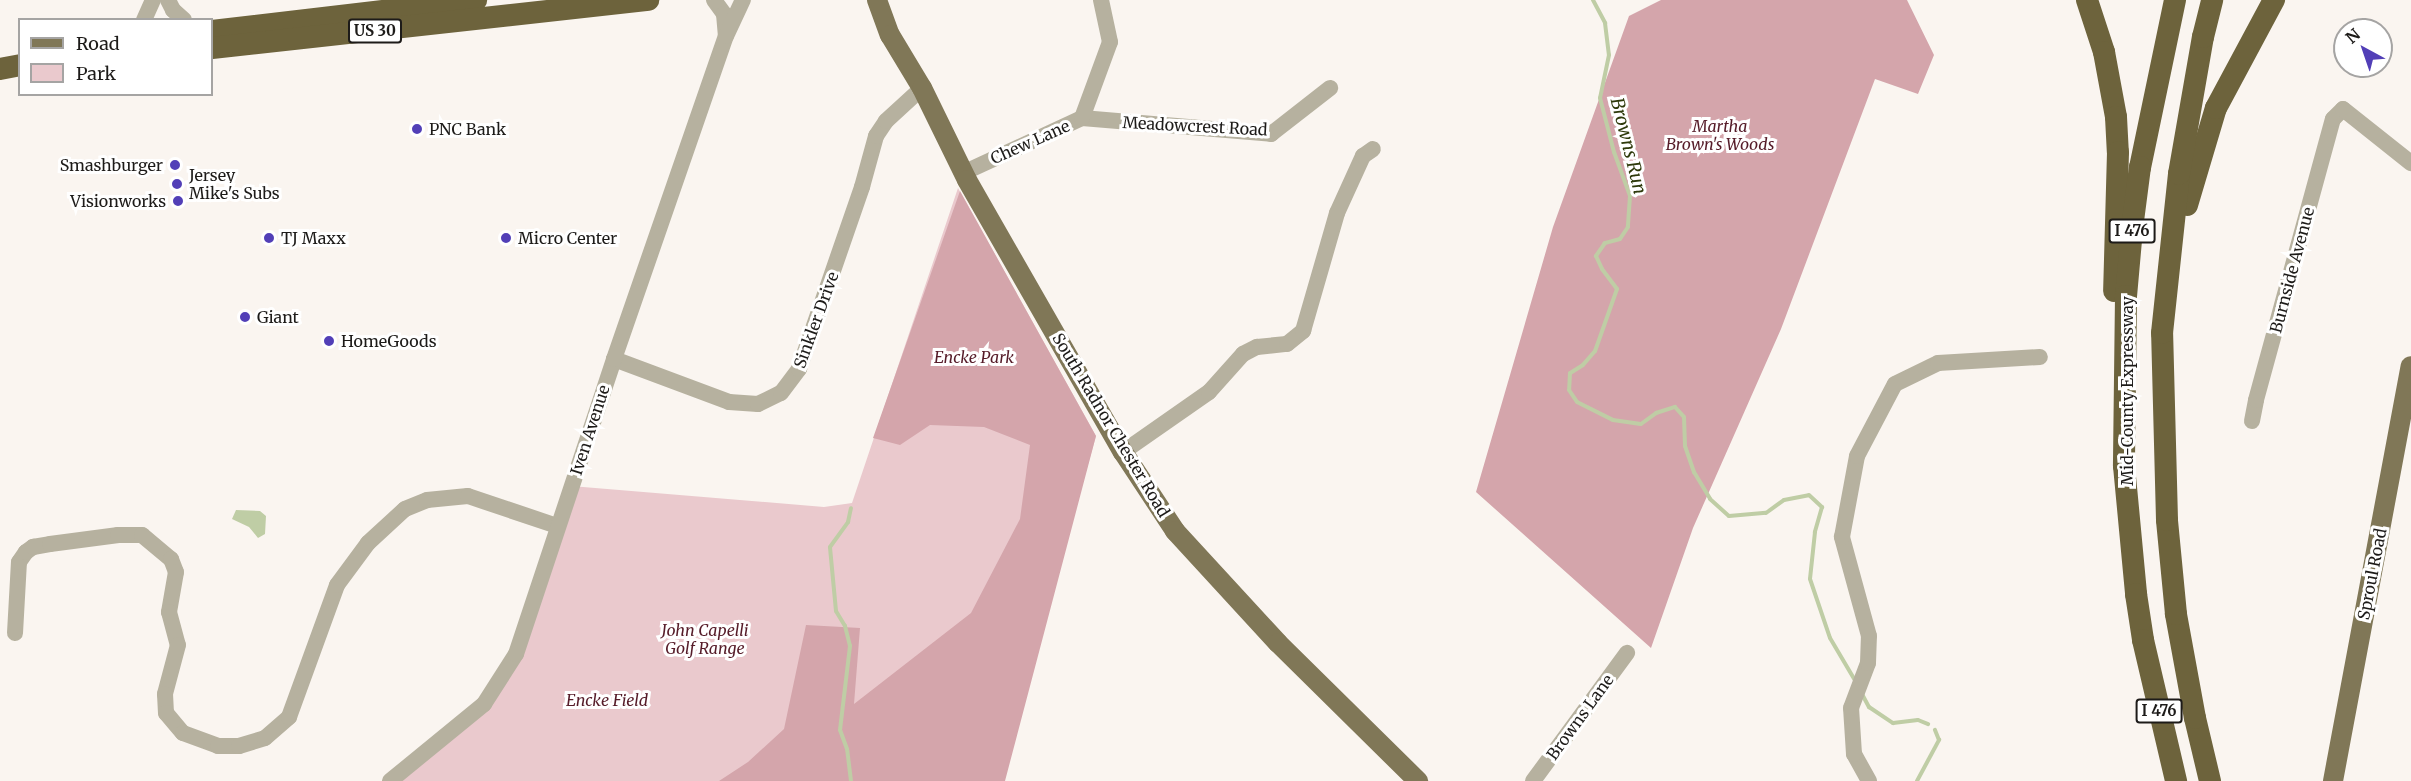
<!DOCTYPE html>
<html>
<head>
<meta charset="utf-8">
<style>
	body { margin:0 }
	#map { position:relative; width:2411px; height:781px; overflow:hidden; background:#faf5f0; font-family:Merriweather,serif }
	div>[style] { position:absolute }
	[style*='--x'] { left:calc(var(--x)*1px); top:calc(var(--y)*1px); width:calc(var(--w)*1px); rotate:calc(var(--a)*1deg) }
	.green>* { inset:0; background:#eac9cd }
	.forest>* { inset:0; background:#d4a5ab }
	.water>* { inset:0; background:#bfcda5 }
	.stream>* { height:4px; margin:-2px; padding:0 2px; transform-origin:2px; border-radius:2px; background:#bfcda5 }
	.minor>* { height:16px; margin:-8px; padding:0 8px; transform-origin:8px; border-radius:8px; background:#b6b19f }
	.major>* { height:20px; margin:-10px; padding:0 10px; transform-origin:10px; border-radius:10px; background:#807757 }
	.highway>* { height:22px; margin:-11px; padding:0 11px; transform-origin:11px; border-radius:11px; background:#6d633c }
	.dots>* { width:16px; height:16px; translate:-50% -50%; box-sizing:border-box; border:3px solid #fff; border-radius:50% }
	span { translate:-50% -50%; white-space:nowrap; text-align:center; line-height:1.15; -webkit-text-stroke:6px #fff; paint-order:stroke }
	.shield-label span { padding:2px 4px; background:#fff; border:2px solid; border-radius:4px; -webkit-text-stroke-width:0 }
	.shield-label { font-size:15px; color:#1d1b19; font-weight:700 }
	.street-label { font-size:16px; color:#1d1b19 }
	.park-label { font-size:16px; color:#561c29; font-style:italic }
	.poi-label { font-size:16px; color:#1d1b19 }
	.left { translate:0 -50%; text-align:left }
	.right { translate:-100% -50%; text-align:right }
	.water-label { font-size:18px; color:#2e3a0b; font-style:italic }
	.legend { position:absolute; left:18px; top:18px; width:195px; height:78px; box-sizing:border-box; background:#fff; border:2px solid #a5a4a3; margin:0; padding:8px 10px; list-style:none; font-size:18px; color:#1d1b19 }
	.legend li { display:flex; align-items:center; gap:12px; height:30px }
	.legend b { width:30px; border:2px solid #a5a4a3 }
	.north { position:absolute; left:2333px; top:18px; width:60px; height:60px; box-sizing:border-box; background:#fff; border:2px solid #a5a4a3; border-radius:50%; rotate:320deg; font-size:16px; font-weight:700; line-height:24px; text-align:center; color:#1d1b19 }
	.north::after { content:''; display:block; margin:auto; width:21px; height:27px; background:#523fb7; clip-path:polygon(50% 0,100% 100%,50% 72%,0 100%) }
</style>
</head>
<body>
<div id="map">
	<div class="green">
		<i style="clip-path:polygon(958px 188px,1096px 436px,999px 781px,390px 781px,484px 704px,516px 654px,571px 486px,824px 507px,852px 503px)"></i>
	</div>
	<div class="forest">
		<i style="clip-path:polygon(1661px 0,1907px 0,1934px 55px,1918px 94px,1875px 79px,1781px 329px,1693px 528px,1651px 648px,1476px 492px,1553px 227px,1629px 16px)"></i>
		<i style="clip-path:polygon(960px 191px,1096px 436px,1005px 781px,719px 781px,748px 762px,784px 729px,806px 625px,860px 628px,854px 704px,971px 613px,1020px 519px,1030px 445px,984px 427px,930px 425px,900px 445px,873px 438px)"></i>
	</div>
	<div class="water">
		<i style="clip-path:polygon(236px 510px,260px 511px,266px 516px,265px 534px,258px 538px,249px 527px,232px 519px)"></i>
	</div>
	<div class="stream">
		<i style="--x:1593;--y:0;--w:26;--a:62"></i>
		<i style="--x:1605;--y:23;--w:32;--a:83"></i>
		<i style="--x:1609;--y:55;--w:44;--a:101.8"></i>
		<i style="--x:1600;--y:98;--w:56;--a:75.5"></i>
		<i style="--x:1614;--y:152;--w:47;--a:70"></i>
		<i style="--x:1630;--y:196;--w:31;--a:94"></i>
		<i style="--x:1628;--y:227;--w:14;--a:124"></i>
		<i style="--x:1620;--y:239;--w:16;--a:165"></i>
		<i style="--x:1605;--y:243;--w:16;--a:125"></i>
		<i style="--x:1596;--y:256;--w:14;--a:65"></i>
		<i style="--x:1602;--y:269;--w:25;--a:53"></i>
		<i style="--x:1617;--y:289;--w:66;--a:109.5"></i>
		<i style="--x:1595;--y:351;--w:18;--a:131"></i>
		<i style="--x:1583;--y:365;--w:15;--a:148"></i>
		<i style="--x:1570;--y:373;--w:17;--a:93"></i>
		<i style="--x:1569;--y:390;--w:14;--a:56"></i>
		<i style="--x:1577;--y:402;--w:40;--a:26.6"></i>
		<i style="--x:1613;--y:420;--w:28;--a:8"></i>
		<i style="--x:1641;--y:424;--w:19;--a:-36"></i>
		<i style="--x:1656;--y:413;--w:20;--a:-18"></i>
		<i style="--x:1675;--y:407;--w:13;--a:48"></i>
		<i style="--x:1684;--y:417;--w:29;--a:88"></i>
		<i style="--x:1685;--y:446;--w:28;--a:71"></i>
		<i style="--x:1694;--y:472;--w:31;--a:59"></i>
		<i style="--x:1710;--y:499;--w:25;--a:42"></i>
		<i style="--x:1729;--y:516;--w:37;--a:-5"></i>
		<i style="--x:1766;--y:513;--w:22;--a:-36"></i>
		<i style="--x:1784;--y:500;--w:25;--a:-11"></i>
		<i style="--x:1809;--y:495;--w:18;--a:43"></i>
		<i style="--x:1822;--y:507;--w:26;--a:106"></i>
		<i style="--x:1815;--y:532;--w:47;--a:96.1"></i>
		<i style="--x:1810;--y:579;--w:62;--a:71.3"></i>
		<i style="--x:1830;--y:638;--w:51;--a:59.4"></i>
		<i style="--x:1862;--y:694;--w:15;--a:62"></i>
		<i style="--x:1869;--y:707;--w:29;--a:34"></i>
		<i style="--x:1893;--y:723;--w:25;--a:-7"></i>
		<i style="--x:1918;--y:720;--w:11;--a:22"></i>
		<i style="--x:851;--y:781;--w:32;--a:-97"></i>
		<i style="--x:847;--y:749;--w:20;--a:-110"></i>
		<i style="--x:840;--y:730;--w:85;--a:-83.2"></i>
		<i style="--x:850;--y:646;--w:21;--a:-104"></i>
		<i style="--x:845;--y:626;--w:17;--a:-121"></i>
		<i style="--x:836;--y:611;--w:64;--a:-95.4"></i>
		<i style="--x:830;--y:547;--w:31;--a:-54"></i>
		<i style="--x:848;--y:522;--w:14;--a:-78"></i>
		<i style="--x:1917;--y:781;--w:47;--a:-61.8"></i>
		<i style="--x:1939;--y:740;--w:11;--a:-112"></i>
	</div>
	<div class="minor">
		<i style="--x:168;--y:0;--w:11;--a:63"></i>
		<i style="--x:173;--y:10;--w:15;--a:42"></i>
		<i style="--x:714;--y:0;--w:17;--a:54"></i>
		<i style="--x:724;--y:14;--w:21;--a:85"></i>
		<i style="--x:144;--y:20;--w:22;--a:-66"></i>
		<i style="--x:1082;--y:118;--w:190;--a:4.8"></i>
		<i style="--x:1271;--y:134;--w:75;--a:-37.9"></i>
		<i style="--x:963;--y:173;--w:131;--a:-24.8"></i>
		<i style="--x:1082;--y:118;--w:81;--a:-69.8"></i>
		<i style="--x:1110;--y:42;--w:43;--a:-102.1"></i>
		<i style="--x:614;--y:359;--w:123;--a:20.5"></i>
		<i style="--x:729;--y:402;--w:29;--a:4"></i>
		<i style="--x:758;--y:404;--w:25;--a:-26"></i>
		<i style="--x:781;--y:393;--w:30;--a:-53"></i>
		<i style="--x:799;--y:369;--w:193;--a:-70.9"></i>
		<i style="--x:862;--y:187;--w:53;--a:-74.6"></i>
		<i style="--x:876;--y:136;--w:18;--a:-56"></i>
		<i style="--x:886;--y:121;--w:49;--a:-42.5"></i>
		<i style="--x:2252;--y:421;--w:21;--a:-79"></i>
		<i style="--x:2256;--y:400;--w:291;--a:-74.7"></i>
		<i style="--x:2333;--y:119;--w:14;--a:-45"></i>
		<i style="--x:2343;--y:109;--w:87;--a:38.5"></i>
		<i style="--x:1123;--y:452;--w:105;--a:-34.9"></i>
		<i style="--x:1209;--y:392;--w:51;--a:-48.2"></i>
		<i style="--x:1243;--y:354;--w:16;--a:-27"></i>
		<i style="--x:1257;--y:347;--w:30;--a:-6"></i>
		<i style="--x:1287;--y:344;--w:21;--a:-39"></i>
		<i style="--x:1303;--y:331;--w:123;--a:-73.9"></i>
		<i style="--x:1337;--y:213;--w:63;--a:-65.5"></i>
		<i style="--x:1363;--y:156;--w:12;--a:-35"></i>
		<i style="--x:15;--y:633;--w:71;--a:-86.8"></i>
		<i style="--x:19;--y:562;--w:12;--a:-55"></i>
		<i style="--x:26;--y:552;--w:9;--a:-36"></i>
		<i style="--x:33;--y:547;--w:17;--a:-10"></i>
		<i style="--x:50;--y:544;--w:69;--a:-7.5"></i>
		<i style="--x:118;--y:535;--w:24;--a:0"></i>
		<i style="--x:142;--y:535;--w:38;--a:40"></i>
		<i style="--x:171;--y:559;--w:14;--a:69"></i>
		<i style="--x:176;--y:572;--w:41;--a:99.9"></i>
		<i style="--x:169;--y:612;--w:34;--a:75"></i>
		<i style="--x:178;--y:645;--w:51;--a:104.9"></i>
		<i style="--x:165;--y:694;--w:19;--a:87"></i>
		<i style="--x:166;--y:713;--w:26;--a:50"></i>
		<i style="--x:183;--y:733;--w:37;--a:20"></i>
		<i style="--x:218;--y:746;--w:21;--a:0"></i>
		<i style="--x:239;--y:746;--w:27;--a:-17"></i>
		<i style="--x:265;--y:738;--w:32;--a:-41"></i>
		<i style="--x:289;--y:717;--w:140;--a:-70"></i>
		<i style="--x:337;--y:585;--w:52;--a:-53.6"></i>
		<i style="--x:368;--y:543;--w:50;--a:-42.6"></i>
		<i style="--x:405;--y:509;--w:24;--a:-22"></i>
		<i style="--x:427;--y:500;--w:41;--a:-5.6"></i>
		<i style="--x:468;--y:496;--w:94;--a:18.6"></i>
		<i style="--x:390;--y:781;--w:122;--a:-39.3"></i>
		<i style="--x:484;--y:704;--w:59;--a:-57.4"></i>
		<i style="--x:516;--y:654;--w:311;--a:-71.6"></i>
		<i style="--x:614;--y:359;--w:342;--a:-70.9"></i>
		<i style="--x:726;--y:36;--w:40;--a:-65"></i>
		<i style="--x:1533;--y:781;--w:159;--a:-53.7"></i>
		<i style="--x:1869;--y:781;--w:31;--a:-119"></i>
		<i style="--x:1854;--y:754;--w:46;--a:-93.7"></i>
		<i style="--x:1851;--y:708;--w:48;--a:-69.3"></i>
		<i style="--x:1868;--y:663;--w:27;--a:-88"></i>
		<i style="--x:1869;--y:636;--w:103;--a:-105.3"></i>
		<i style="--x:1842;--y:537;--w:82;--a:-79.5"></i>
		<i style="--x:1857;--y:456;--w:81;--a:-62.2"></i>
		<i style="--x:1895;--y:384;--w:48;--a:-26"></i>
		<i style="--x:1938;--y:363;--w:102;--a:-3.4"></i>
	</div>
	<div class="major">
		<i style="--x:877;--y:0;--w:37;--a:70"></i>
		<i style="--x:890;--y:35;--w:62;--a:58.9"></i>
		<i style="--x:922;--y:88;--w:102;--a:63.9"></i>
		<i style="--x:967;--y:180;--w:314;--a:60.2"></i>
		<i style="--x:1123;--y:452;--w:95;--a:56.6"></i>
		<i style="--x:1175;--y:531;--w:152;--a:47.4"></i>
		<i style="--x:1278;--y:643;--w:197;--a:44.6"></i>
		<i style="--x:2333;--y:781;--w:422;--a:-79.4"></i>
	</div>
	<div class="highway">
		<i style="--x:2087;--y:0;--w:55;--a:71.9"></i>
		<i style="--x:2104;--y:52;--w:66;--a:79.5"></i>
		<i style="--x:2116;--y:117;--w:35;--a:87"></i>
		<i style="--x:2118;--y:152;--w:139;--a:91.6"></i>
		<i style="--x:2175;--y:0;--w:171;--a:101.8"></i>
		<i style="--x:2140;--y:167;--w:63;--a:97.4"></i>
		<i style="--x:2132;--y:229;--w:67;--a:95.1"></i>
		<i style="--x:2126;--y:296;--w:170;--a:90.7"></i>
		<i style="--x:2124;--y:466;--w:129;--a:84.6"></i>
		<i style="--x:2136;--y:594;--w:47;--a:81.3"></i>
		<i style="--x:2143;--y:640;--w:145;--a:76.8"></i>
		<i style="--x:212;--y:31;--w:266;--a:-6.7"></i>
		<i style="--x:212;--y:48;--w:439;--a:-6.3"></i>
		<i style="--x:0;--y:69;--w:20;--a:-11"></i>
		<i style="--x:2187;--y:205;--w:101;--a:-73.4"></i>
		<i style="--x:2216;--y:108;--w:123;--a:-61.8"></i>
		<i style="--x:2210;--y:781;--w:65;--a:-103.4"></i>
		<i style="--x:2195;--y:718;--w:106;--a:-100.4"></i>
		<i style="--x:2176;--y:614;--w:94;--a:-95.5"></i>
		<i style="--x:2167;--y:520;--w:187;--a:-91.5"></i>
		<i style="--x:2162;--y:333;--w:160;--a:-83.9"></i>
		<i style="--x:2179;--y:174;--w:139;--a:-80.1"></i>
		<i style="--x:2203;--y:37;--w:38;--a:-76"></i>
	</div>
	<div class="dots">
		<i style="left:417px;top:129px;background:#523fb7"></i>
		<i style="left:175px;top:165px;background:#523fb7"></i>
		<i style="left:177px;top:184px;background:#523fb7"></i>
		<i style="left:178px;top:201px;background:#523fb7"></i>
		<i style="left:269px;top:238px;background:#523fb7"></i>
		<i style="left:506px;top:238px;background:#523fb7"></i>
		<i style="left:245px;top:317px;background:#523fb7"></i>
		<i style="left:329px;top:341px;background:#523fb7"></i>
	</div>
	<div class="shield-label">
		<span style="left:375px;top:31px">US 30</span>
		<span style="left:2132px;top:231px">I 476</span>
		<span style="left:2159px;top:711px">I 476</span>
	</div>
	<div class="street-label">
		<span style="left:1195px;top:126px;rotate:3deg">Meadowcrest Road</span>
		<span style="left:1030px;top:142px;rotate:-24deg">Chew Lane</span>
		<span style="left:2292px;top:270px;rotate:-75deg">Burnside Avenue</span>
		<span style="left:816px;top:320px;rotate:-70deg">Sinkler Drive</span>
		<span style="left:2127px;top:391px;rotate:-90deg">Mid-County Expressway</span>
		<span style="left:1111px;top:425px;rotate:59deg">South Radnor Chester Road</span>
		<span style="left:590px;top:430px;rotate:-72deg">Iven Avenue</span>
		<span style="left:2372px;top:574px;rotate:-79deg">Sproul Road</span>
		<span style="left:1580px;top:717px;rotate:-54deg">Browns Lane</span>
	</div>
	<div class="park-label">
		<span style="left:1720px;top:135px">Martha<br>Brown's Woods</span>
		<span style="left:974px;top:357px">Encke Park</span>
		<span style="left:705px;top:639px">John Capelli<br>Golf Range</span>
		<span style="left:607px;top:700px">Encke Field</span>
	</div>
	<div class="poi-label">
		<span class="left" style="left:429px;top:129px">PNC Bank</span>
		<span class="right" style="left:163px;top:165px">Smashburger</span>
		<span class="left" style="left:189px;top:184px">Jersey<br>Mike's Subs</span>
		<span class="right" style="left:166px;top:201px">Visionworks</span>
		<span class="left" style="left:281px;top:238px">TJ Maxx</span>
		<span class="left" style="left:518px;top:238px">Micro Center</span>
		<span class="left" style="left:257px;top:317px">Giant</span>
		<span class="left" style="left:341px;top:341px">HomeGoods</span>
	</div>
	<div class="water-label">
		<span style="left:1628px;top:146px;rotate:76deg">Browns Run</span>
	</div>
	<ul class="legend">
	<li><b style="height:8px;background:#807757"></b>Road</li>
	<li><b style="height:16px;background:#eac9cd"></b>Park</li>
	</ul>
	<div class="north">N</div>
</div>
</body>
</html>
